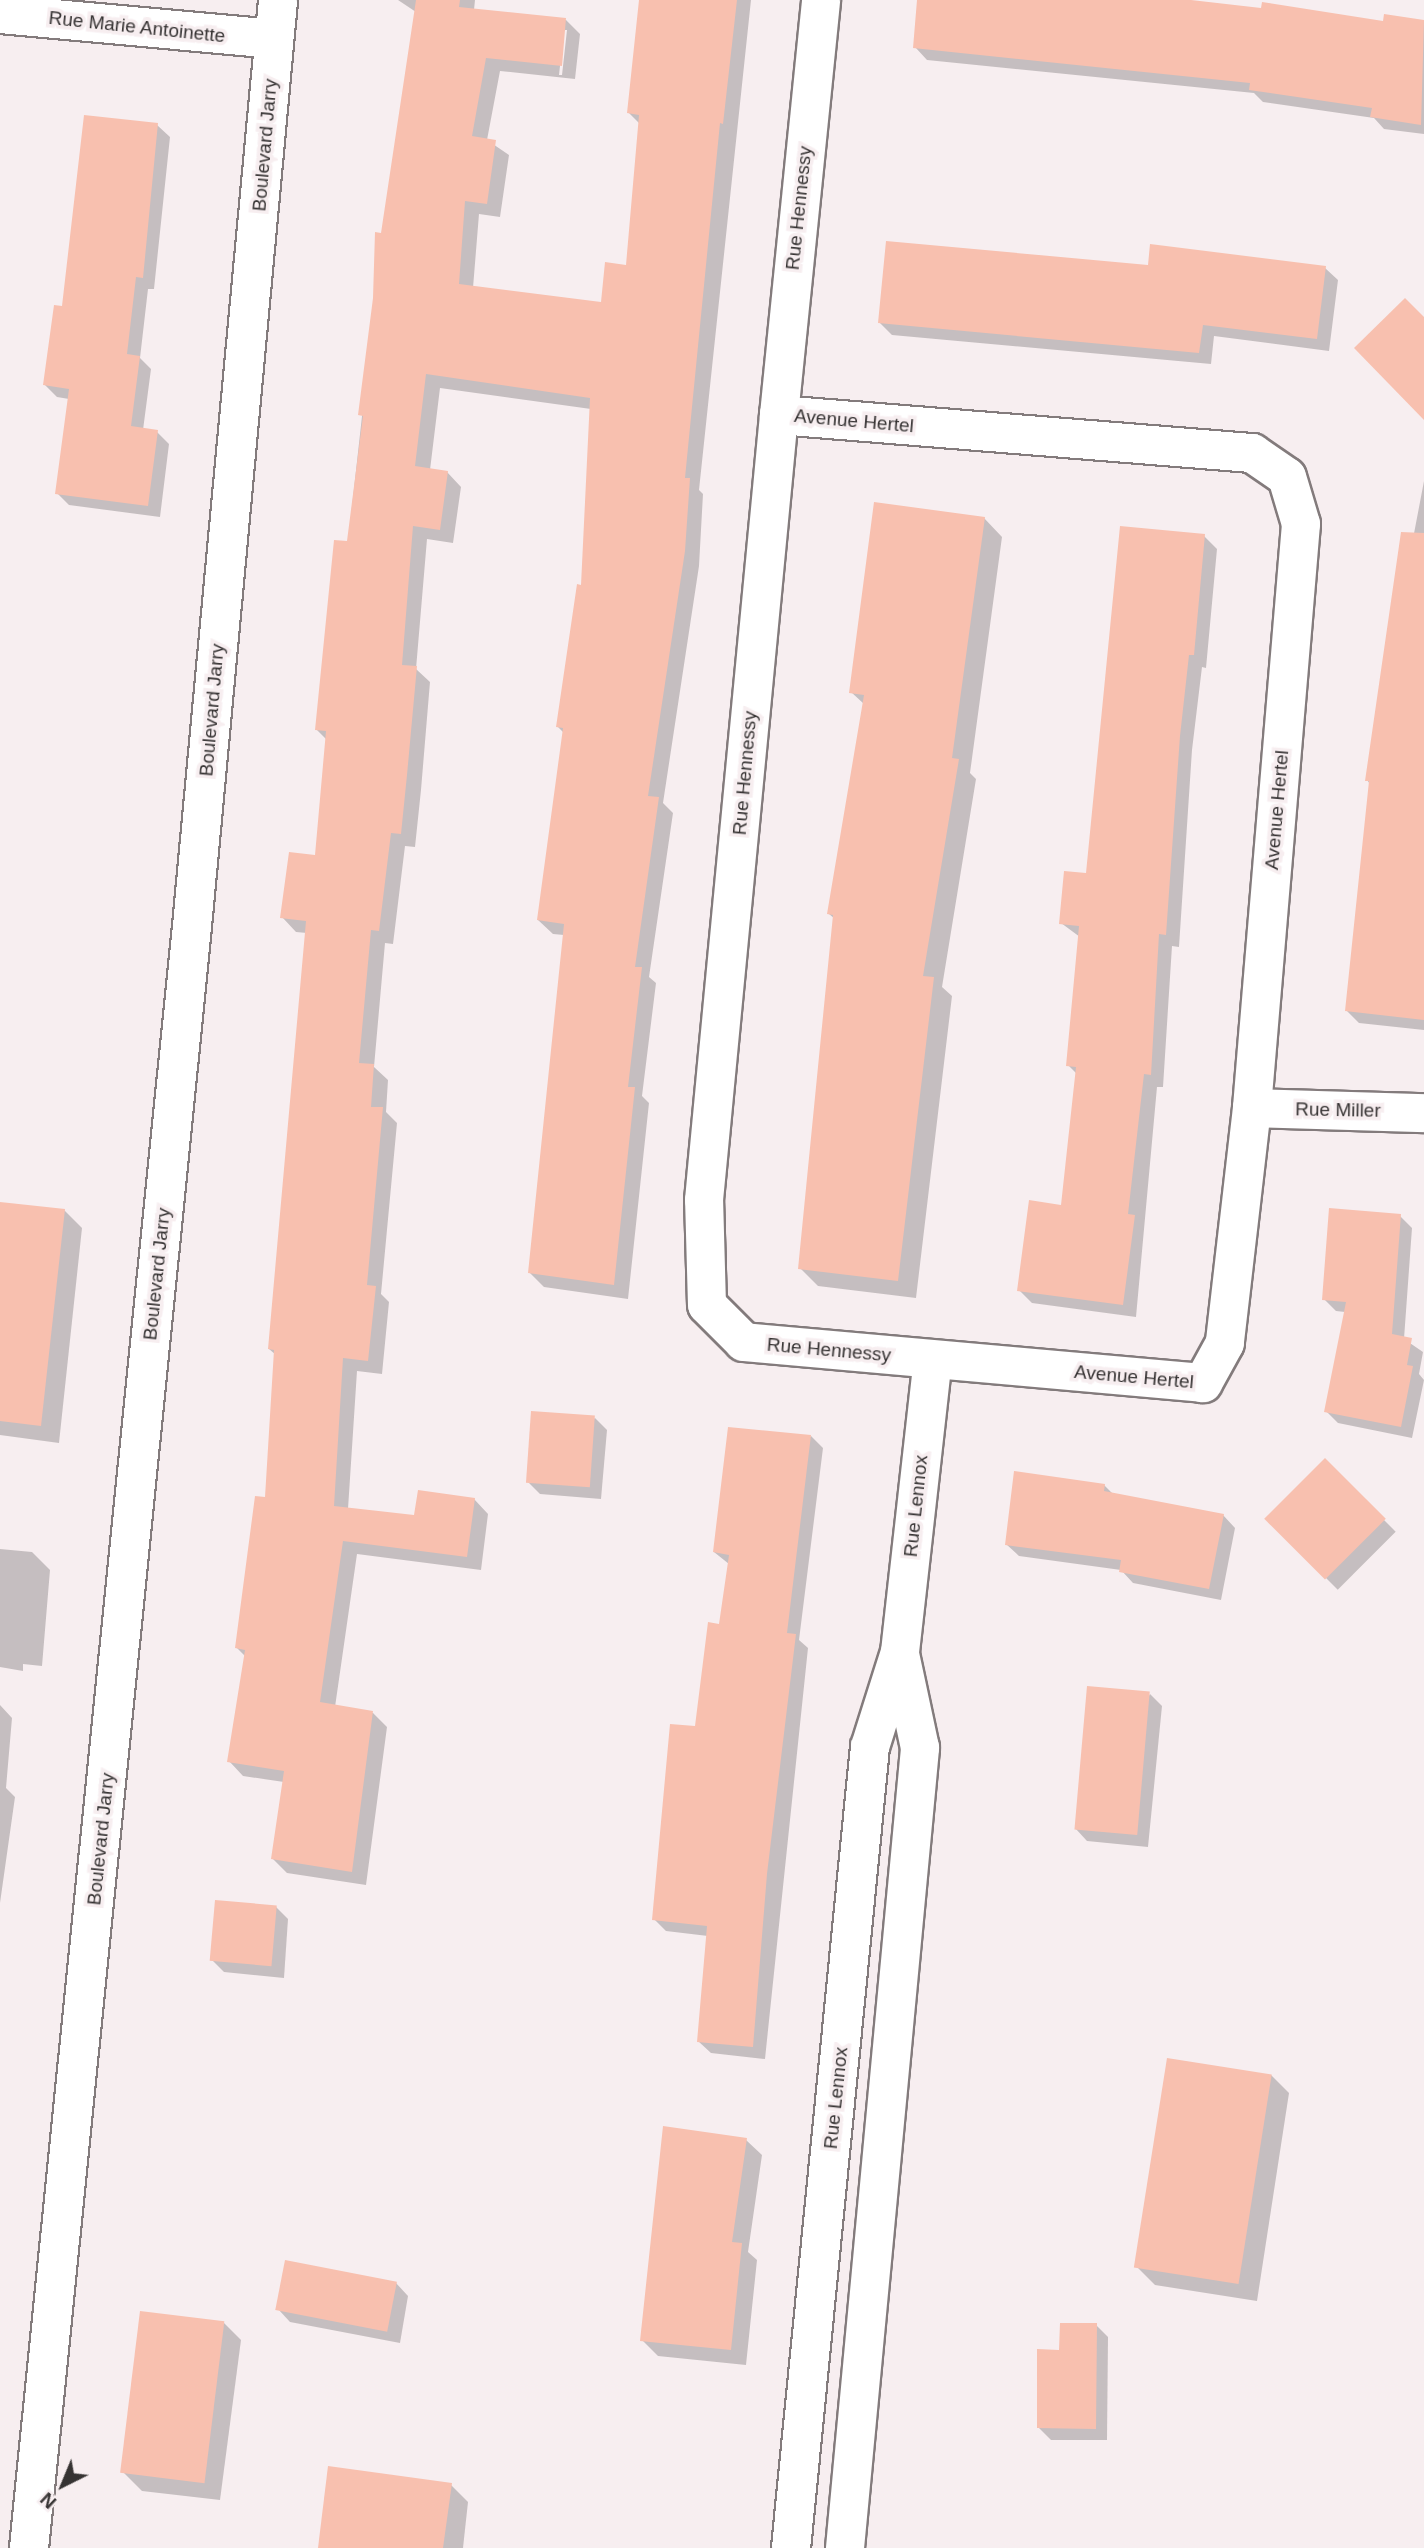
<!DOCTYPE html>
<html>
<head>
<meta charset="utf-8">
<style>
	body { margin:0 }
	#map { position:relative; width:1424px; height:2548px; overflow:hidden; background:#f7eef0; font-family:Arial,sans-serif }
	div>[style] { position:absolute }
	[style*='--x'] { left:calc(var(--x)*1px); top:calc(var(--y)*1px); width:calc(var(--w)*1px); rotate:calc(var(--a)*1deg) }
	.shadow>* { inset:0; background:#0003; transform-origin:0 0 }
	.building>* { inset:0; background:#f8c0af; transform-origin:0 0 }
	.roads { filter:drop-shadow(2px 0 #837b7c) drop-shadow(-2px 0 #837b7c) drop-shadow(0 2px #837b7c) drop-shadow(0 -2px #837b7c) }
	.street>* { height:38px; margin:-19px; padding:0 19px; transform-origin:19px; border-radius:19px; background:#fff }
	span { translate:-50% -50%; white-space:nowrap; text-align:center; line-height:1.15; -webkit-text-stroke:7px #f7eef0; paint-order:stroke }
	.street-label { font-size:19px; color:#363333 }
	.north { position:absolute; left:28px; top:2450px; width:70px; height:70px; -webkit-text-stroke:5px #f7eef0; paint-order:stroke; rotate:223deg; font-size:19px; font-weight:700; line-height:28px; text-align:center; color:#363333 }
	.north::after { content:''; display:block; margin:auto; width:24px; height:32px; background:#363333; clip-path:polygon(50% 0,100% 100%,50% 72%,0 100%) }
</style>
</head>
<body>
<div id="map">
	<div class="shadow">
		<i style="clip-path:polygon(evenodd,398px 0,475px 0,474px 10px,566px 20px,580px 34px,575px 79px,500px 71px,487px 140px,509px 155px,500px 217px,479px 214px,473px 288px,602px 303px,628px 267px,640px 124px,629px 113px,641px 0,751px 0,699px 490px,703px 494px,699px 566px,663px 803px,673px 813px,649px 977px,656px 983px,642px 1096px,649px 1103px,628px 1299px,544px 1287px,530px 1273px,564px 935px,553px 934px,538px 920px,564px 733px,558px 727px,583px 587px,591px 409px,440px 388px,430px 470px,447px 472px,461px 487px,453px 543px,427px 539px,416px 669px,430px 682px,421px 790px,415px 847px,405px 846px,393px 944px,385px 943px,374px 1067px,388px 1080px,386px 1112px,397px 1123px,381px 1294px,389px 1302px,382px 1374px,357px 1371px,348px 1509px,416px 1517px,474px 1499px,488px 1514px,481px 1570px,357px 1554px,335px 1707px,373px 1713px,387px 1727px,366px 1885px,287px 1873px,273px 1859px,284px 1782px,243px 1776px,229px 1761px,246px 1657px,237px 1648px,266px 1499px,276px 1355px,269px 1349px,307px 933px,296px 932px,282px 917px,316px 857px,327px 740px,316px 729px,348px 543px,382px 235px,416px 12px,398px 0,564px 30px,567px 30px,562px 75px,559px 75px,564px 30px)"></i>
		<i style="clip-path:polygon(919px 0,1164px 0,1385px 23px,1386px 16px,1424px 21px,1424px 134px,1384px 129px,1374px 118px,1263px 102px,1254px 93px,927px 60px,915px 47px)"></i>
		<i style="clip-path:polygon(157px 125px,170px 137px,154px 289px,148px 289px,140px 358px,151px 369px,143px 430px,157px 432px,169px 444px,160px 517px,69px 505px,57px 493px,69px 399px,57px 397px,45px 385px,63px 308px)"></i>
		<i style="clip-path:polygon(1149px 267px,1325px 268px,1338px 280px,1329px 351px,1214px 336px,1211px 364px,892px 335px,879px 322px)"></i>
		<i style="clip-path:polygon(1424px 481px,1424px 1030px,1359px 1023px,1347px 1011px,1370px 784px,1367px 780px)"></i>
		<i style="clip-path:polygon(984px 518px,1002px 537px,970px 773px,976px 779px,942px 987px,952px 996px,916px 1298px,818px 1286px,800px 1268px,835px 919px,829px 914px,864px 704px,851px 692px)"></i>
		<i style="clip-path:polygon(1204px 536px,1217px 549px,1206px 668px,1202px 667px,1192px 750px,1179px 947px,1172px 946px,1163px 1087px,1157px 1087px,1136px 1317px,1032px 1303px,1019px 1290px,1062px 1207px,1077px 1074px,1068px 1065px,1080px 937px,1061px 923px,1087px 875px)"></i>
		<i style="clip-path:polygon(0 1204px,64px 1210px,82px 1228px,59px 1443px,0 1435px)"></i>
		<i style="clip-path:polygon(1400px 1216px,1412px 1228px,1404px 1339px,1423px 1352px,1419px 1374px,1424px 1380px,1412px 1438px,1338px 1423px,1326px 1411px,1345px 1312px,1336px 1311px,1324px 1299px)"></i>
		<i style="clip-path:polygon(595px 1418px,607px 1430px,601px 1499px,540px 1494px,528px 1482px)"></i>
		<i style="clip-path:polygon(811px 1436px,823px 1448px,799px 1640px,808px 1648px,765px 2059px,711px 2053px,698px 2041px,708px 1936px,666px 1931px,654px 1919px,720px 1626px,729px 1564px,714px 1552px)"></i>
		<i style="left:1325px;top:1461px;width:100px;height:82px;rotate:45deg"></i>
		<i style="clip-path:polygon(1104px 1485px,1114px 1495px,1223px 1515px,1235px 1528px,1221px 1600px,1133px 1583px,1121px 1570px,1019px 1556px,1006px 1544px)"></i>
		<i style="clip-path:polygon(0 1549px,32px 1552px,50px 1570px,42px 1666px,23px 1664px,23px 1671px,0 1667px)"></i>
		<i style="clip-path:polygon(1150px 1694px,1162px 1706px,1148px 1847px,1087px 1841px,1075px 1828px)"></i>
		<i style="clip-path:polygon(0 1705px,12px 1718px,6px 1788px,15px 1797px,0 1903px)"></i>
		<i style="clip-path:polygon(276px 1907px,288px 1919px,284px 1978px,224px 1972px,212px 1960px)"></i>
		<i style="clip-path:polygon(1271px 2075px,1289px 2093px,1257px 2301px,1155px 2285px,1137px 2267px)"></i>
		<i style="clip-path:polygon(746px 2140px,762px 2155px,748px 2252px,757px 2260px,746px 2365px,658px 2356px,642px 2340px)"></i>
		<i style="clip-path:polygon(396px 2283px,408px 2296px,400px 2343px,290px 2322px,278px 2309px)"></i>
		<i style="clip-path:polygon(223px 2322px,241px 2340px,220px 2500px,142px 2491px,124px 2473px)"></i>
		<i style="clip-path:polygon(1096px 2325px,1108px 2337px,1107px 2440px,1051px 2440px,1039px 2428px,1061px 2351px)"></i>
		<i style="clip-path:polygon(451px 2485px,468px 2502px,463px 2548px,320px 2548px)"></i>
	</div>
	<div class="building">
		<i style="clip-path:polygon(416px 0,460px 0,459px 7px,566px 18px,562px 66px,486px 58px,472px 136px,496px 140px,487px 204px,465px 201px,459px 284px,601px 302px,605px 262px,626px 265px,639px 115px,627px 113px,639px 0,737px 0,723px 124px,720px 123px,685px 478px,690px 478px,685px 551px,648px 796px,659px 797px,635px 967px,642px 967px,628px 1087px,635px 1087px,614px 1285px,528px 1273px,564px 924px,537px 920px,563px 728px,556px 727px,577px 584px,581px 585px,590px 398px,426px 374px,415px 466px,448px 471px,440px 530px,413px 526px,402px 665px,417px 666px,407px 775px,401px 834px,391px 833px,379px 931px,371px 930px,359px 1063px,374px 1064px,371px 1107px,383px 1107px,367px 1285px,376px 1286px,368px 1361px,343px 1358px,334px 1506px,414px 1515px,418px 1490px,475px 1498px,467px 1557px,343px 1541px,320px 1702px,373px 1711px,352px 1872px,271px 1859px,284px 1771px,227px 1762px,245px 1650px,235px 1648px,255px 1496px,265px 1497px,274px 1350px,268px 1349px,306px 921px,280px 918px,289px 852px,315px 855px,326px 731px,315px 730px,334px 540px,347px 541px,363px 416px,358px 415px,373px 298px,375px 232px,381px 233px)"></i>
		<i style="clip-path:polygon(917px 0,1191px 0,1261px 8px,1262px 2px,1383px 21px,1384px 14px,1424px 20px,1421px 125px,1370px 117px,1372px 108px,1249px 90px,1250px 83px,913px 48px)"></i>
		<i style="clip-path:polygon(84px 115px,158px 123px,143px 278px,136px 277px,127px 354px,140px 356px,131px 426px,158px 430px,148px 506px,55px 494px,69px 389px,43px 385px,54px 305px,62px 306px)"></i>
		<i style="clip-path:polygon(886px 241px,1148px 265px,1150px 244px,1326px 266px,1317px 339px,1203px 325px,1199px 353px,878px 323px)"></i>
		<i style="clip-path:polygon(1405px 298px,1424px 317px,1424px 420px,1354px 348px)"></i>
		<i style="clip-path:polygon(874px 502px,985px 517px,952px 758px,959px 759px,923px 976px,934px 977px,898px 1281px,798px 1269px,833px 915px,827px 914px,864px 695px,849px 693px)"></i>
		<i style="clip-path:polygon(1120px 526px,1205px 534px,1194px 655px,1189px 655px,1180px 736px,1166px 935px,1159px 934px,1151px 1075px,1144px 1074px,1128px 1214px,1135px 1215px,1123px 1305px,1017px 1291px,1029px 1200px,1061px 1205px,1076px 1067px,1066px 1066px,1079px 926px,1059px 924px,1064px 871px,1086px 873px)"></i>
		<i style="clip-path:polygon(1401px 532px,1424px 533px,1424px 1020px,1345px 1011px,1369px 781px,1365px 781px)"></i>
		<i style="clip-path:polygon(0 1202px,65px 1209px,41px 1426px,0 1421px)"></i>
		<i style="clip-path:polygon(1329px 1208px,1401px 1214px,1392px 1334px,1412px 1338px,1407px 1365px,1413px 1366px,1401px 1427px,1324px 1412px,1346px 1302px,1322px 1300px)"></i>
		<i style="left:531px;top:1411px;width:64px;height:72px;rotate:4deg"></i>
		<i style="clip-path:polygon(728px 1427px,811px 1435px,787px 1633px,796px 1634px,767px 1874px,753px 2047px,697px 2042px,707px 1926px,652px 1920px,670px 1724px,695px 1726px,708px 1622px,719px 1624px,729px 1555px,713px 1552px)"></i>
		<i style="left:1325px;top:1458px;width:86px;height:86px;rotate:45deg"></i>
		<i style="clip-path:polygon(1014px 1471px,1105px 1484px,1104px 1491px,1224px 1514px,1209px 1589px,1119px 1572px,1121px 1560px,1005px 1545px)"></i>
		<i style="left:1087px;top:1686px;width:63px;height:144px;rotate:5deg"></i>
		<i style="left:215px;top:1900px;width:62px;height:61px;rotate:5deg"></i>
		<i style="left:1167px;top:2058px;width:106px;height:212px;rotate:9deg"></i>
		<i style="clip-path:polygon(663px 2126px,747px 2138px,732px 2242px,742px 2243px,731px 2350px,640px 2341px)"></i>
		<i style="left:285px;top:2260px;width:114px;height:51px;rotate:11deg"></i>
		<i style="left:140px;top:2311px;width:85px;height:163px;rotate:7deg"></i>
		<i style="clip-path:polygon(1060px 2323px,1097px 2323px,1096px 2429px,1037px 2428px,1037px 2349px,1059px 2350px)"></i>
		<i style="clip-path:polygon(328px 2466px,452px 2483px,443px 2548px,318px 2548px)"></i>
	</div>
	<div class="roads">
		<div class="street">
			<i style="--x:0;--y:14;--w:275;--a:5.2"></i>
			<i style="--x:779;--y:415;--w:475;--a:4.6"></i>
			<i style="--x:1252;--y:453;--w:42;--a:34.4"></i>
			<i style="--x:1287;--y:477;--w:49;--a:73.4"></i>
			<i style="--x:1301;--y:524;--w:586;--a:94.8"></i>
			<i style="--x:1252;--y:1108;--w:237;--a:96.6"></i>
			<i style="--x:1225;--y:1343;--w:46;--a:118.8"></i>
			<i style="--x:1203;--y:1383;--w:461;--a:-174.9"></i>
			<i style="--x:744;--y:1342;--w:52;--a:-135"></i>
			<i style="--x:707;--y:1305;--w:105;--a:-91.6"></i>
			<i style="--x:704;--y:1200;--w:789;--a:-84.54"></i>
			<i style="--x:779;--y:415;--w:417;--a:-84.2"></i>
			<i style="--x:1252;--y:1108;--w:172;--a:1.7"></i>
			<i style="--x:29;--y:2548;--w:1630;--a:-84.26"></i>
			<i style="--x:192;--y:926;--w:930;--a:-84.69"></i>
			<i style="--x:791;--y:2548;--w:805;--a:-84.37"></i>
			<i style="--x:870;--y:1747;--w:100;--a:-72.5"></i>
			<i style="--x:900;--y:1652;--w:294;--a:-83.6"></i>
			<i style="--x:845;--y:2548;--w:804;--a:-84.64"></i>
			<i style="--x:920;--y:1748;--w:96;--a:-102"></i>
		</div>
	</div>
	<div class="street-label">
		<span style="left:137px;top:27px;rotate:6deg">Rue Marie Antoinette</span>
		<span style="left:265px;top:145px;rotate:-85deg">Boulevard Jarry</span>
		<span style="left:799px;top:208px;rotate:-84deg">Rue Hennessy</span>
		<span style="left:854px;top:421px;rotate:5deg">Avenue Hertel</span>
		<span style="left:212px;top:710px;rotate:-85deg">Boulevard Jarry</span>
		<span style="left:745px;top:773px;rotate:-85deg">Rue Hennessy</span>
		<span style="left:1277px;top:810px;rotate:-85deg">Avenue Hertel</span>
		<span style="left:1338px;top:1110px;rotate:1deg">Rue Miller</span>
		<span style="left:157px;top:1274px;rotate:-84deg">Boulevard Jarry</span>
		<span style="left:829px;top:1350px;rotate:5deg">Rue Hennessy</span>
		<span style="left:1134px;top:1377px;rotate:5deg">Avenue Hertel</span>
		<span style="left:916px;top:1506px;rotate:-84deg">Rue Lennox</span>
		<span style="left:101px;top:1839px;rotate:-84deg">Boulevard Jarry</span>
		<span style="left:836px;top:2098px;rotate:-84deg">Rue Lennox</span>
	</div>
	<div class="north">N</div>
</div>
</body>
</html>
